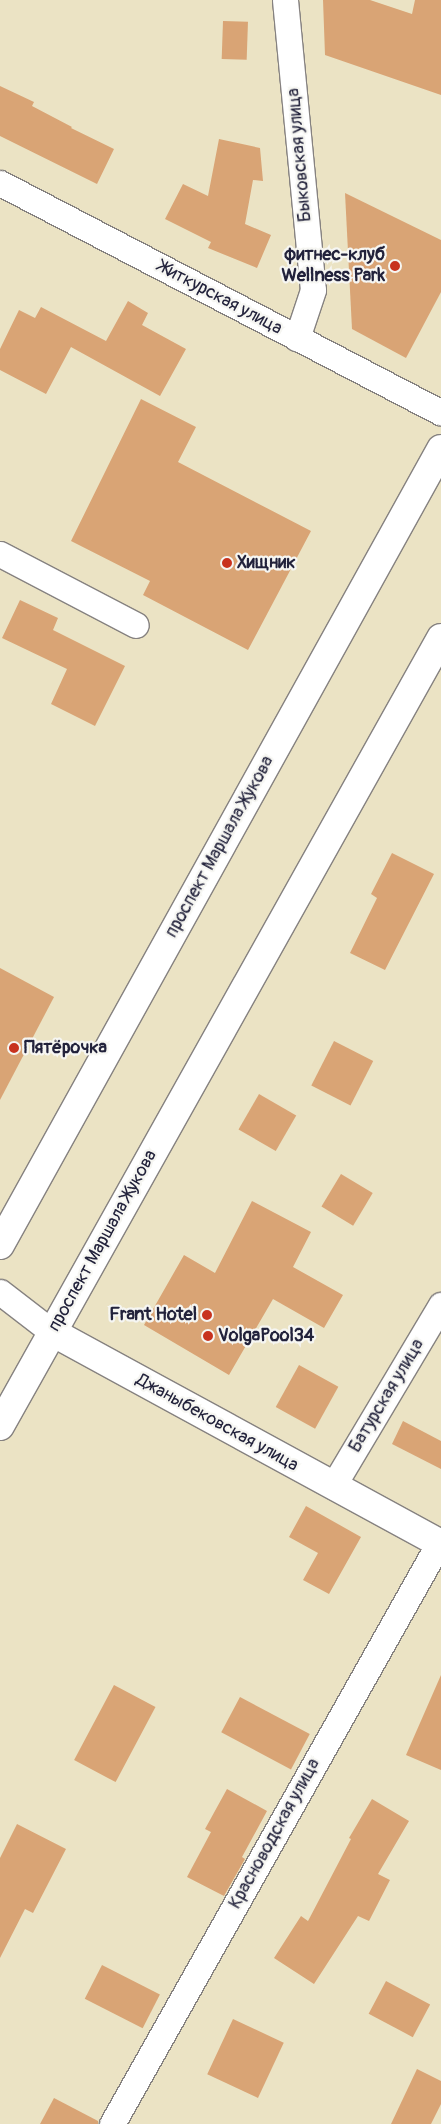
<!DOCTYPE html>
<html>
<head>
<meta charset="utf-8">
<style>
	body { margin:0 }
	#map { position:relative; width:441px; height:2124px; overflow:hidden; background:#ebe3c4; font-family:Pangolin,sans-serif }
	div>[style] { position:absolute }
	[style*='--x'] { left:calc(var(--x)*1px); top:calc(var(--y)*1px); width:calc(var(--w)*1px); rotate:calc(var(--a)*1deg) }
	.building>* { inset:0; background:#d9a475; transform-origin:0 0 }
	.roads { filter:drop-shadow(1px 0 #868280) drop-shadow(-1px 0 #868280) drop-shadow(0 1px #868280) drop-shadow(0 -1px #868280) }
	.minor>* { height:25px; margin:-12.5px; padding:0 12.5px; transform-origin:12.5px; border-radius:12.5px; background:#fff }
	.secondary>* { height:28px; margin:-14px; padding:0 14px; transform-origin:14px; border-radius:14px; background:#fff }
	.trunk>* { height:28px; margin:-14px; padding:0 14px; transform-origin:14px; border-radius:14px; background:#fff }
	.dots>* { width:14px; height:14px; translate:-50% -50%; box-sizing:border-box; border:2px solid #f6f6f2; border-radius:50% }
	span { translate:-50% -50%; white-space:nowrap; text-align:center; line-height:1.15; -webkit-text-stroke:4.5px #f6f6f2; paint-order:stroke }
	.street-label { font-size:18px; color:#22223b }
	.poi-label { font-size:18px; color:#22223b; font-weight:700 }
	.right { translate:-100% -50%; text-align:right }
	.left { translate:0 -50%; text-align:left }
</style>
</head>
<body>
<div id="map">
	<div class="building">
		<i style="clip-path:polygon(323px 0,370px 0,412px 14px,415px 0,441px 0,441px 95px,325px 55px)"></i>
		<i style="left:223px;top:21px;width:25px;height:38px;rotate:2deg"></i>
		<i style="clip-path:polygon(0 86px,34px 102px,32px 106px,72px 127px,71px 128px,114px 149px,97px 184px,0 136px)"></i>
		<i style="clip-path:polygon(219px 139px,260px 148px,263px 181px,253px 180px,245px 224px,271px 235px,257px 268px,208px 248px,211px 242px,165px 219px,183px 184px,208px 196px)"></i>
		<i style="clip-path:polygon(345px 193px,441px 240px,441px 292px,406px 358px,352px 329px)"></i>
		<i style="clip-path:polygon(128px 301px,148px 313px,142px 325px,186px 349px,160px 396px,71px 347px,46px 394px,0 370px,0 349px,19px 310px,35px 318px,41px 307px,106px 341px)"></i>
		<i style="clip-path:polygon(141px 399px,196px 427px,178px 462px,311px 531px,248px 650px,143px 595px,150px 581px,71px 541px)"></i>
		<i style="clip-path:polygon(20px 600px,58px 618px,53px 630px,125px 666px,95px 726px,51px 704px,67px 669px,2px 638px)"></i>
		<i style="clip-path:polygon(392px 853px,434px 874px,385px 970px,350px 953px,377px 898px,371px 894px)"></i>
		<i style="clip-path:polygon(0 968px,54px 997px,0 1100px)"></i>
		<i style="left:334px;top:1041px;width:44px;height:50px;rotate:27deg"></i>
		<i style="left:259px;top:1094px;width:43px;height:41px;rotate:30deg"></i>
		<i style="left:341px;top:1174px;width:37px;height:38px;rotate:31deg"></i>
		<i style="clip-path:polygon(252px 1201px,311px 1232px,293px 1267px,343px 1295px,324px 1328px,273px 1299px,229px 1375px,144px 1325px,184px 1255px,215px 1273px)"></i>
		<i style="left:299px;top:1365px;width:45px;height:48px;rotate:29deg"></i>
		<i style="clip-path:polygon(403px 1421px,441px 1441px,441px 1469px,392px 1444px)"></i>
		<i style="clip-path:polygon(306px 1506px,361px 1537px,329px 1594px,303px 1580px,318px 1553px,289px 1537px)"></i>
		<i style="clip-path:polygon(441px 1675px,441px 1770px,406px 1755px)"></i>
		<i style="left:114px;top:1685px;width:47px;height:85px;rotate:28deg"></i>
		<i style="left:240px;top:1697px;width:79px;height:40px;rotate:28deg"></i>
		<i style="clip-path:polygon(227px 1789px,267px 1811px,242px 1857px,245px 1859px,224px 1896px,187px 1877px,211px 1832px,205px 1829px)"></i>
		<i style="clip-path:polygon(372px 1799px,409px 1821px,378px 1874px,390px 1880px,369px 1921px,358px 1916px,314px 1984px,274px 1958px,301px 1916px,308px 1921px,351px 1839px,349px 1838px)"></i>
		<i style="clip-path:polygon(17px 1824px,66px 1849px,33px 1913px,25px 1909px,0 1958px,0 1858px)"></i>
		<i style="left:102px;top:1965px;width:65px;height:38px;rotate:27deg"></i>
		<i style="left:386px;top:1981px;width:50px;height:37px;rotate:28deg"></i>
		<i style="left:233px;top:2019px;width:56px;height:61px;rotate:25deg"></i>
		<i style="clip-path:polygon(417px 2069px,441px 2081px,441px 2104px,431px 2124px,391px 2124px)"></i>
		<i style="clip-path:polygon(54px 2098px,98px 2121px,98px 2124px,40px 2124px)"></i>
	</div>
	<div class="roads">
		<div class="minor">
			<i style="--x:285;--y:0;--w:291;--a:84.5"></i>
			<i style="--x:313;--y:290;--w:51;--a:108.4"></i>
			<i style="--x:0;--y:183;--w:497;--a:27.5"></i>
			<i style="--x:0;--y:554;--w:153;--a:27.6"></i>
			<i style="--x:0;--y:1292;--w:66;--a:37.6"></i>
			<i style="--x:333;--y:1486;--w:211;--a:-59.2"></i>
			<i style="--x:112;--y:2124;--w:667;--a:-60.63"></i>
		</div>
		<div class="secondary">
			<i style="--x:52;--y:1332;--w:443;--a:28.6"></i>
		</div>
		<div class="trunk">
			<i style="--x:0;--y:1245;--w:910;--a:-61.01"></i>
			<i style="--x:0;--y:1426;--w:903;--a:-60.77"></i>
		</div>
	</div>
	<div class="dots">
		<i style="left:395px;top:266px;background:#c8321e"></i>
		<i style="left:227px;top:563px;background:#c8321e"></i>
		<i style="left:14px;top:1048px;background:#c8321e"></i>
		<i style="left:207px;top:1315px;background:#c8321e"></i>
		<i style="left:208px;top:1336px;background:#c8321e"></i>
	</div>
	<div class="street-label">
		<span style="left:300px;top:155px;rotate:-95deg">Быковская улица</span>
		<span style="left:220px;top:298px;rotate:28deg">Житкурская улица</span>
		<span style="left:220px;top:847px;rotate:-61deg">проспект Маршала Жукова</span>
		<span style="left:103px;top:1241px;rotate:-61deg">проспект Маршала Жукова</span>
		<span style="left:387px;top:1396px;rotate:-59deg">Батурская улица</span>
		<span style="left:217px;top:1423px;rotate:29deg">Джаныбековская улица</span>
		<span style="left:275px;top:1834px;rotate:-61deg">Красноводская улица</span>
	</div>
	<div class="poi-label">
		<span class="right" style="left:385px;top:266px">фитнес-клуб<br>Wellness Park</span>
		<span class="left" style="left:237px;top:563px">Хищник</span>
		<span class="left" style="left:24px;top:1048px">Пятёрочка</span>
		<span class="right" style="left:197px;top:1315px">Frant Hotel</span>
		<span class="left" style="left:218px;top:1336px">VolgaPool34</span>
	</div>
</div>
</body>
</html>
